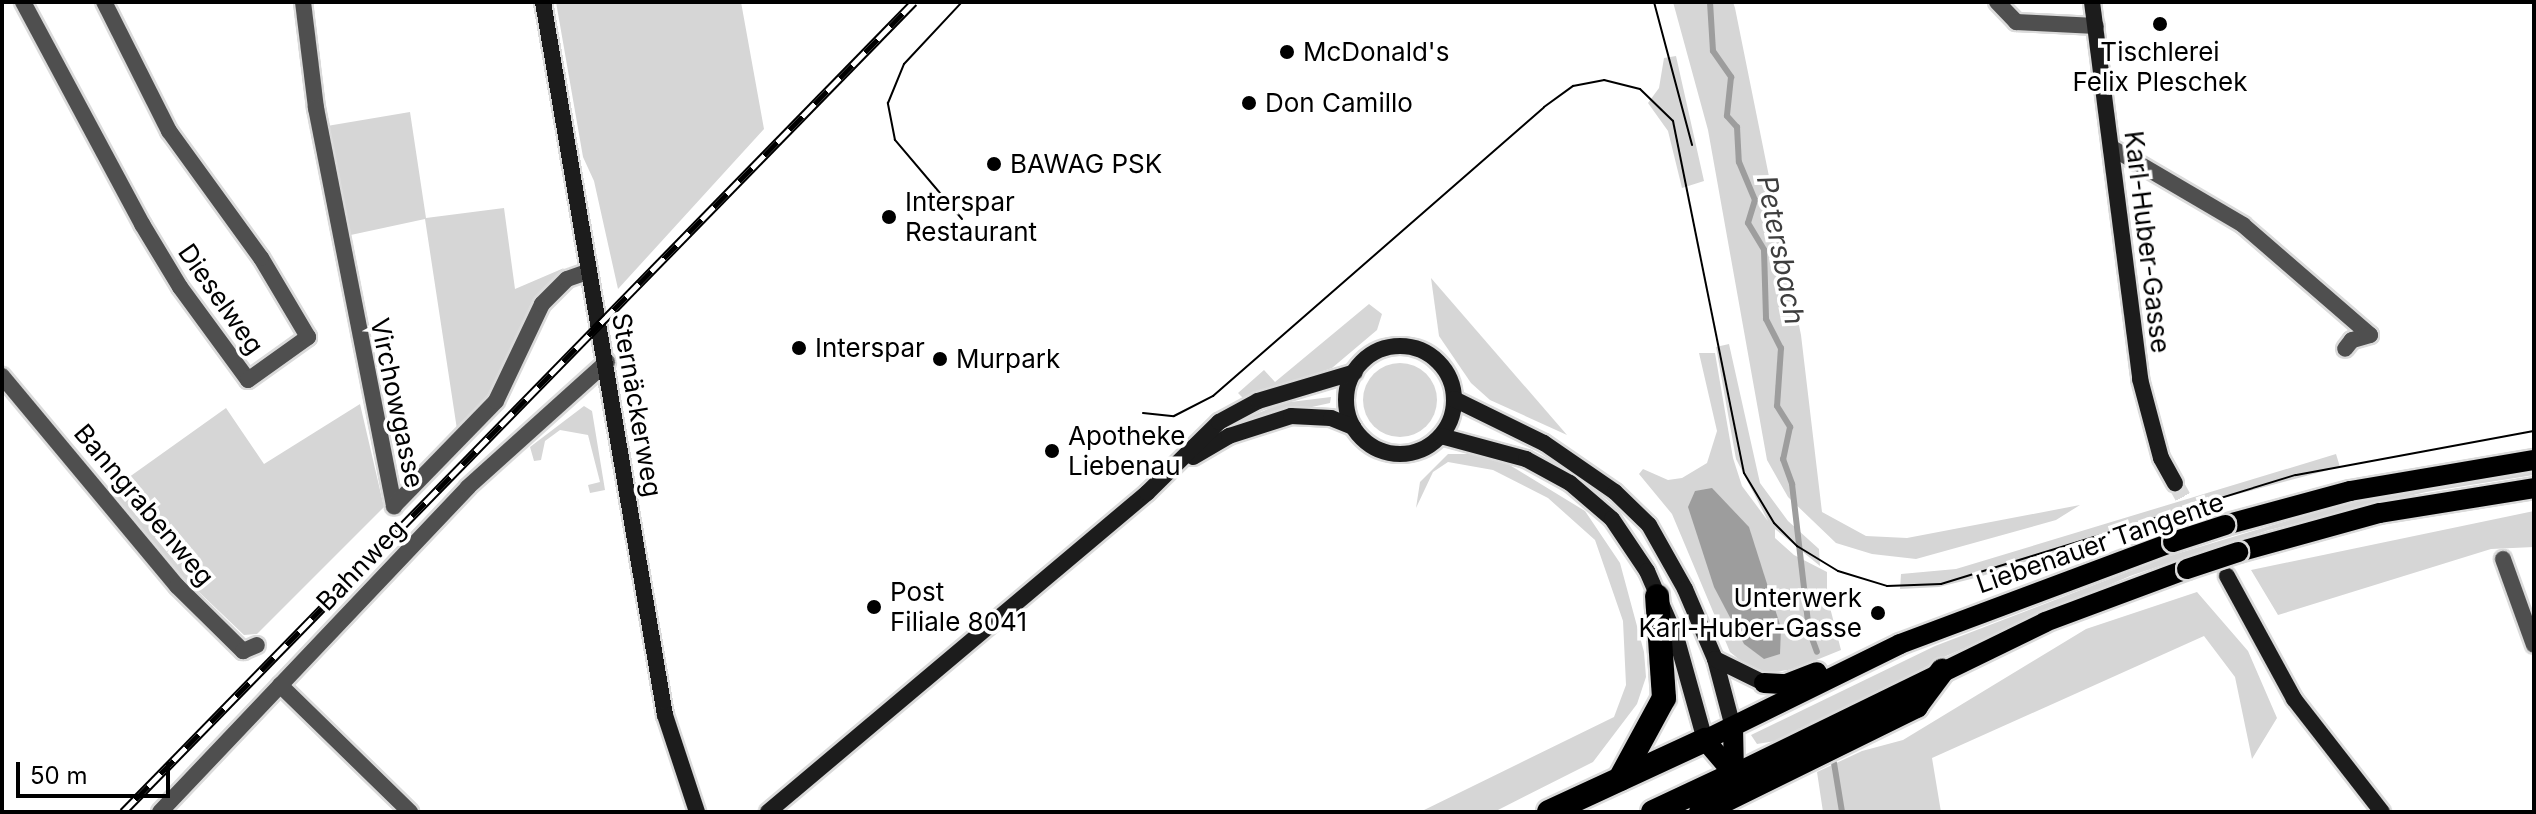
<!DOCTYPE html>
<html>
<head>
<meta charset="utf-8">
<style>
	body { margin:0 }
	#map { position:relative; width:2536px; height:814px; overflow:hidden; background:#fff; font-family:Inter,sans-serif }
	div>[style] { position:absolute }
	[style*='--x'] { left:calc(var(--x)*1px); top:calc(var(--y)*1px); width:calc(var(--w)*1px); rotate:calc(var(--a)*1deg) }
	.green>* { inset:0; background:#d6d6d6 }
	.round { border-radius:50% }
	.water>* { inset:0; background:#9d9d9d }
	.stream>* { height:6px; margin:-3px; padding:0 3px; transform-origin:3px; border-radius:3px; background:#9d9d9d }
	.secondary-tunnel>* { height:16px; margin-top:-8px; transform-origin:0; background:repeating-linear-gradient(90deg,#d9d9d9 0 16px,transparent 0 24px) }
	.roads { filter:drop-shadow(2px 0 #dbdbdb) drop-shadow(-2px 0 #dbdbdb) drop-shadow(0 2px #dbdbdb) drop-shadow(0 -2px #dbdbdb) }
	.minor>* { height:16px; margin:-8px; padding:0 8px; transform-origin:8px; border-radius:8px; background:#4f4f4f }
	.secondary>* { height:16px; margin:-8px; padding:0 8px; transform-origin:8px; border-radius:8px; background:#1c1c1c }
	.secondary>.ring { margin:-8px; padding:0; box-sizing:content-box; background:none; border:16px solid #1c1c1c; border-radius:50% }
	.primary>* { height:20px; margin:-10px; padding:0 10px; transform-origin:10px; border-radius:10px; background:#000 }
	.motorway>* { height:24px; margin:-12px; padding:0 12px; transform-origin:12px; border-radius:12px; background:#000 }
	.tram>* { height:2px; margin:-1px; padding:0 1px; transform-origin:1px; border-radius:1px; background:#000 }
	.rail>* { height:9px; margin-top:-4.5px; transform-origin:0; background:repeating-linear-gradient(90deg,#fff 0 18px,#000 0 36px); box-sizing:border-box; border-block:2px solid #000 }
	.bridges { filter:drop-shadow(2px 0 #dbdbdb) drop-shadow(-2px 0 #dbdbdb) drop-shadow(0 2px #dbdbdb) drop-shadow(0 -2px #dbdbdb) }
	.primary-bridge>* { height:20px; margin:-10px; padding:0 10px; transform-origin:10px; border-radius:10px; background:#000 }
	.dots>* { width:22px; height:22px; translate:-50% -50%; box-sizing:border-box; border:4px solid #fff; border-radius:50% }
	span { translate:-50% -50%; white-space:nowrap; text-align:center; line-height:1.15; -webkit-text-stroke:7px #fff; paint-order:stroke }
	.poi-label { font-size:26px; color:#000 }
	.left { translate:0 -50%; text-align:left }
	.right { translate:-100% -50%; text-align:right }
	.street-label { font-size:26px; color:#000 }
	.water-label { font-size:28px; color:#3e3e3e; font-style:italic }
	.frame { position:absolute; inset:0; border:4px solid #000; pointer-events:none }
	.scale { position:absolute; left:16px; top:762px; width:154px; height:36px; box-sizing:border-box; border:4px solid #000; border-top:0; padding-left:10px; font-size:24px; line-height:28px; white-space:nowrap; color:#000; -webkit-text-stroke:6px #fff; paint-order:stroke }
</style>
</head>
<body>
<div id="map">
	<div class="green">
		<i style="clip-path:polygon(556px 2px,741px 2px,764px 129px,618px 289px,594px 181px,583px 157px)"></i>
		<i style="clip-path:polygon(1673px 2px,1733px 2px,1735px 8px,1801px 335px,1822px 512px,1866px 536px,1907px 538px,2080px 505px,2056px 520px,1916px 559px,1872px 554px,1836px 543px,1788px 497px,1767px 460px,1708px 130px)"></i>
		<i style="clip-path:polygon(1676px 56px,1704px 181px,1682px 188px,1668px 131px,1648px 103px,1659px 88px,1664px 58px)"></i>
		<i style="clip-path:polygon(410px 112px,426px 218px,504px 208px,515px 289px,564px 268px,533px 299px,505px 370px,458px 436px,425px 219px,346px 236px,327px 126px)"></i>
		<i style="clip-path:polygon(1431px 278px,1567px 435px,1490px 400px,1471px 383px,1439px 336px)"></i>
		<i style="clip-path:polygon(1369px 304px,1382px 314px,1377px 330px,1332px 368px,1243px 398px,1238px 393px,1264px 370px,1275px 382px)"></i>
		<i style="clip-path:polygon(1729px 344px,1760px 483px,1788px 521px,1819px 549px,1820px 566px,1775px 529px,1775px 538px,1794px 555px,1827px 572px,1827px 596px,1841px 650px,1794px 669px,1768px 673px,1747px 666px,1730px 652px,1672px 514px,1639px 474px,1643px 469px,1668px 480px,1682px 478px,1707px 463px,1717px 431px,1699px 353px,1715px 353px,1733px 458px,1742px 486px,1768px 521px,1736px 459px,1716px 347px)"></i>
		<i class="round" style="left:1363px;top:363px;width:74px;height:74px"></i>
		<i style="clip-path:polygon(1331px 397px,1330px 403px,1230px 425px,1282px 403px)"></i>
		<i style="clip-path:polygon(360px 404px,384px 507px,257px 634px,244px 635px,135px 531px,111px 490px,226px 408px,264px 464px)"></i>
		<i style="clip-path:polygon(584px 406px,592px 411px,605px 490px,590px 493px,588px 485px,600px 482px,588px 435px,560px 430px,545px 441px,541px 460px,534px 461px,530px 447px)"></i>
		<i style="clip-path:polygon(1448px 454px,1477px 454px,1508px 464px,1585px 511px,1620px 563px,1644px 652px,1646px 677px,1637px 704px,1593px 762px,1494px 812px,1420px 812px,1614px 717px,1626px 685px,1623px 621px,1595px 540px,1548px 498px,1493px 470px,1448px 462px,1433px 472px,1416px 508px,1420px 482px)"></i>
		<i style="clip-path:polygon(2336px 454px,2340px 467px,2212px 501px,1979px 577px,1939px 587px,1900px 589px,1901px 574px,1956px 569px)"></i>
		<i style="clip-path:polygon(2534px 468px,2534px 475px,2426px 492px,2269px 530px,2130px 576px,1944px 657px,1793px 738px,1757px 744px,1751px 735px,1935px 646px,2169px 556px,2360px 499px)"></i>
		<i style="clip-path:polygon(2534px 511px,2534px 547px,2491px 549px,2278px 615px,2251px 570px)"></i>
		<i style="clip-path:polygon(2197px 592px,2248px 651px,2277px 718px,2252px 759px,2235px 677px,2204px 636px,1932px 758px,1941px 812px,1823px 812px,1817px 772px,1862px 751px,1903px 740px,2086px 629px)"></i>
	</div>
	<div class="water">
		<i style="clip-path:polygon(1712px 488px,1749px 527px,1781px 628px,1780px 654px,1764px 659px,1744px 644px,1714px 587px,1688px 507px,1695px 491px)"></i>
	</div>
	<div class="stream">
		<i style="--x:1710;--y:2;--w:49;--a:86.5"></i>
		<i style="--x:1713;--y:51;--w:32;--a:55"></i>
		<i style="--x:1731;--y:77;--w:39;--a:96"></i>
		<i style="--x:1727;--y:116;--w:15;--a:48"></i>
		<i style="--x:1737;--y:127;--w:35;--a:87"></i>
		<i style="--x:1739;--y:162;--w:41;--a:67.2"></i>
		<i style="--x:1755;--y:200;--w:24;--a:107"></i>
		<i style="--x:1748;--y:223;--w:31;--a:59"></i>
		<i style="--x:1764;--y:250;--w:69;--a:88.3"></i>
		<i style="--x:1766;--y:319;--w:33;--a:63"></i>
		<i style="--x:1781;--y:348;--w:58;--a:93.9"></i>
		<i style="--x:1777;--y:406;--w:25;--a:58"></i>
		<i style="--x:1790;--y:427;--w:33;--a:102"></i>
		<i style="--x:1783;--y:459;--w:27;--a:70"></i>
		<i style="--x:1792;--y:484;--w:147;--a:83.4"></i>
		<i style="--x:1809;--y:630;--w:23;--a:70"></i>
		<i style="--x:1834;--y:763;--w:50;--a:80.7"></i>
	</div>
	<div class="secondary-tunnel">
		<i style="--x:2175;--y:483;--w:98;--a:60.8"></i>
	</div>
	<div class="roads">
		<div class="minor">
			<i style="--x:23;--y:2;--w:252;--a:61.8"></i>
			<i style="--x:142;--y:224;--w:74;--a:58.9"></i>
			<i style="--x:180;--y:287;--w:115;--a:53.8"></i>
			<i style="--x:248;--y:380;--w:74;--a:-35.6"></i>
			<i style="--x:308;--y:337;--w:92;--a:-120.7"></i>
			<i style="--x:261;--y:258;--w:157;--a:-125.9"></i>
			<i style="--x:169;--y:131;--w:144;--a:-116.7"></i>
			<i style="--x:303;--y:2;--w:107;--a:83"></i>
			<i style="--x:316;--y:108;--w:406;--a:78.9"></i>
			<i style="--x:1997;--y:2;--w:28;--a:46"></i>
			<i style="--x:2016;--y:22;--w:80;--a:2.9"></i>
			<i style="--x:2112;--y:148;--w:152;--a:30.4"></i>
			<i style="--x:2243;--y:225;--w:168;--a:40.9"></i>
			<i style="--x:2370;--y:335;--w:19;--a:164"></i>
			<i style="--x:2352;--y:340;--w:11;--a:128"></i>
			<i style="--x:2;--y:376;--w:273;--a:50.2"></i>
			<i style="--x:177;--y:586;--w:93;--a:44.6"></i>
			<i style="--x:243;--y:651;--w:15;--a:-23"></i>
			<i style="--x:394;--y:506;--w:146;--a:-45.8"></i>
			<i style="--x:496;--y:401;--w:107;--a:-64.6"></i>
			<i style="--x:542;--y:304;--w:35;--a:-45"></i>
			<i style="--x:567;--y:279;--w:21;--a:-19"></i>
			<i style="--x:2503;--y:559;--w:91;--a:70.2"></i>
			<i style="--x:280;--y:685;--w:182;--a:44.3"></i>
			<i style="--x:160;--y:812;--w:448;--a:-46.5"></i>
			<i style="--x:468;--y:487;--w:187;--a:-42"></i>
		</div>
		<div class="secondary">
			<i style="--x:543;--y:2;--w:723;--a:80.29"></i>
			<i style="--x:665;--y:715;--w:102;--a:71.7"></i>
			<i style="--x:2092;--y:2;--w:380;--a:82.7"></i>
			<i style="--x:2140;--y:379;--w:82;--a:75.1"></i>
			<i style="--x:2161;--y:458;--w:29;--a:61"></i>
			<i class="ring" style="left:1346px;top:346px;width:92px;height:92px"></i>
			<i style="--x:1454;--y:399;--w:100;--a:26.1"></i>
			<i style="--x:1544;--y:443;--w:86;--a:34.6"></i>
			<i style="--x:1615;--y:492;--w:47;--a:44.1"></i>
			<i style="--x:1649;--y:525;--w:73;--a:60.6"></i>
			<i style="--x:1685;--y:589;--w:76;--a:66.8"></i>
			<i style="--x:1715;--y:659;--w:70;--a:75.2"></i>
			<i style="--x:1441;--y:436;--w:88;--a:15.1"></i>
			<i style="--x:1526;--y:459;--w:50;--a:28.6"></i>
			<i style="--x:1570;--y:483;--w:55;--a:40.6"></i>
			<i style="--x:1612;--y:519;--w:63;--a:56.1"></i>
			<i style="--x:1647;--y:571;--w:75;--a:66.5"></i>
			<i style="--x:1677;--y:640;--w:104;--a:74.4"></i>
			<i style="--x:1193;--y:457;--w:42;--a:-30.3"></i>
			<i style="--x:1229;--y:436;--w:65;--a:-17.9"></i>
			<i style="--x:1291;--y:416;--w:40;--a:2.9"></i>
			<i style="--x:1331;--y:418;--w:24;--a:22"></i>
			<i style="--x:2227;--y:576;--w:140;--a:61.4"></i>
			<i style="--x:2294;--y:699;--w:143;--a:52.1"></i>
			<i style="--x:1715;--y:659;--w:55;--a:26.1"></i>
			<i style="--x:768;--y:812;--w:495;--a:-40.1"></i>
			<i style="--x:1147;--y:493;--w:101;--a:-44.6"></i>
			<i style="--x:1219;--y:422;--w:44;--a:-28.3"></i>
			<i style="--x:1258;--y:401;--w:101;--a:-16.6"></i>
		</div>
		<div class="primary">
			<i style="--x:2225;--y:525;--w:130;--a:-15.2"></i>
			<i style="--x:2350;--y:491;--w:187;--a:-9.6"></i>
			<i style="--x:2238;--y:552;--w:147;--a:-15.4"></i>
			<i style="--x:2380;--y:513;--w:156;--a:-9.2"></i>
			<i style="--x:1764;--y:683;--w:22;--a:3"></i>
			<i style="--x:1786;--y:684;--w:33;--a:-21"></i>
			<i style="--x:1733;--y:727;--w:47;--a:88.8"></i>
			<i style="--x:1734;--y:774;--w:45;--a:-130.5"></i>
			<i style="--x:1705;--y:740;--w:217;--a:-26.2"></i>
			<i style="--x:1900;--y:644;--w:291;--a:-20.5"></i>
			<i style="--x:1734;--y:774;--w:346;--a:-26"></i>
			<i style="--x:2045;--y:622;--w:152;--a:-20.5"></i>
		</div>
		<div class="motorway">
			<i style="--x:1620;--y:779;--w:92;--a:-61.5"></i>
			<i style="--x:1664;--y:698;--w:102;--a:-93.9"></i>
			<i style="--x:1549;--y:812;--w:172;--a:-24.8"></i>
			<i style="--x:1653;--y:812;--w:89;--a:-25.1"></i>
			<i style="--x:1701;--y:812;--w:240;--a:-26.2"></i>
			<i style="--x:1916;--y:706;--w:44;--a:-53.4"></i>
		</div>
	</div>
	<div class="tram">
		<i style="--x:1654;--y:2;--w:148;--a:75.1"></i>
		<i style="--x:962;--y:219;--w:104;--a:-130.3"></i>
		<i style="--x:895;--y:140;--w:38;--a:-101"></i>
		<i style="--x:888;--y:103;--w:42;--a:-67.7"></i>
		<i style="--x:904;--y:64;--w:85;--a:-46.9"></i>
		<i style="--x:1143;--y:413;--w:31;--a:6"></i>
		<i style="--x:1174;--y:416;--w:44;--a:-27.1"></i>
		<i style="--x:1213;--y:396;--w:439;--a:-41.1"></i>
		<i style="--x:1544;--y:107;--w:36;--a:-36"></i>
		<i style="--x:1573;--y:86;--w:32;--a:-11"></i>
		<i style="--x:1604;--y:80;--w:37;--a:14"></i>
		<i style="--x:1640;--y:89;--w:46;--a:44.1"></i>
		<i style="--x:1673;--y:121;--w:359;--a:78.6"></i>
		<i style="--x:1744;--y:473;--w:58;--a:59"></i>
		<i style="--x:1774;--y:523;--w:33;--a:45"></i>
		<i style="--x:1797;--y:546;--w:48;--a:31.4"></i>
		<i style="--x:1838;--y:571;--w:51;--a:17"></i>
		<i style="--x:1887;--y:586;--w:54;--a:-2.1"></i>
		<i style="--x:1941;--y:584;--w:371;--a:-17.1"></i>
		<i style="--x:2296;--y:475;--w:242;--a:-10.5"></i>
	</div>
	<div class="rail">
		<i style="--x:123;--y:812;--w:1132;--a:-45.68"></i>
	</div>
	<div class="bridges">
		<div class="primary-bridge">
			<i style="--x:2173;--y:542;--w:55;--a:-18.1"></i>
			<i style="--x:2187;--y:569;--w:54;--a:-18.4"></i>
		</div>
	</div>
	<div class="dots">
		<i style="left:2160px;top:24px;background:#000"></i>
		<i style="left:1287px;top:52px;background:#000"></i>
		<i style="left:1249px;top:103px;background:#000"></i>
		<i style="left:994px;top:164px;background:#000"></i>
		<i style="left:889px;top:217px;background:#000"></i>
		<i style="left:799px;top:348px;background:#000"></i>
		<i style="left:940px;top:359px;background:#000"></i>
		<i style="left:1052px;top:451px;background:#000"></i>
		<i style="left:874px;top:607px;background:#000"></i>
		<i style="left:1878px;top:613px;background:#000"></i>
	</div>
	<div class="poi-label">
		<span class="left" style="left:1303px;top:52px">McDonald's</span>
		<span style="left:2160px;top:67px">Tischlerei<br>Felix Pleschek</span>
		<span class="left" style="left:1265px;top:103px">Don Camillo</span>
		<span class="left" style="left:1010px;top:164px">BAWAG PSK</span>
		<span class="left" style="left:905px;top:217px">Interspar<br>Restaurant</span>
		<span class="left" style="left:815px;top:348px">Interspar</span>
		<span class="left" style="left:956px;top:359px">Murpark</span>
		<span class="left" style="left:1068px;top:451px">Apotheke<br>Liebenau</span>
		<span class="left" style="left:890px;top:607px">Post<br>Filiale 8041</span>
		<span class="right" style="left:1862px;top:613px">Unterwerk<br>Karl-Huber-Gasse</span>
	</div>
	<div class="street-label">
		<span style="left:2147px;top:242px;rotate:83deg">Karl-Huber-Gasse</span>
		<span style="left:221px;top:299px;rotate:55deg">Dieselweg</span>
		<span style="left:397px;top:403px;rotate:78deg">Virchowgasse</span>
		<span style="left:637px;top:405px;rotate:80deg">Sternäckerweg</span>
		<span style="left:144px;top:505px;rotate:50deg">Banngrabenweg</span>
		<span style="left:2100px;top:543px;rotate:-19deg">Liebenauer Tangente</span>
		<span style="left:361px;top:565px;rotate:-46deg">Bahnweg</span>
	</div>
	<div class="water-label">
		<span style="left:1781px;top:250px;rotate:79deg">Petersbach</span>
	</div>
	<div class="frame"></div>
	<div class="scale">50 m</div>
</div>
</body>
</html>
